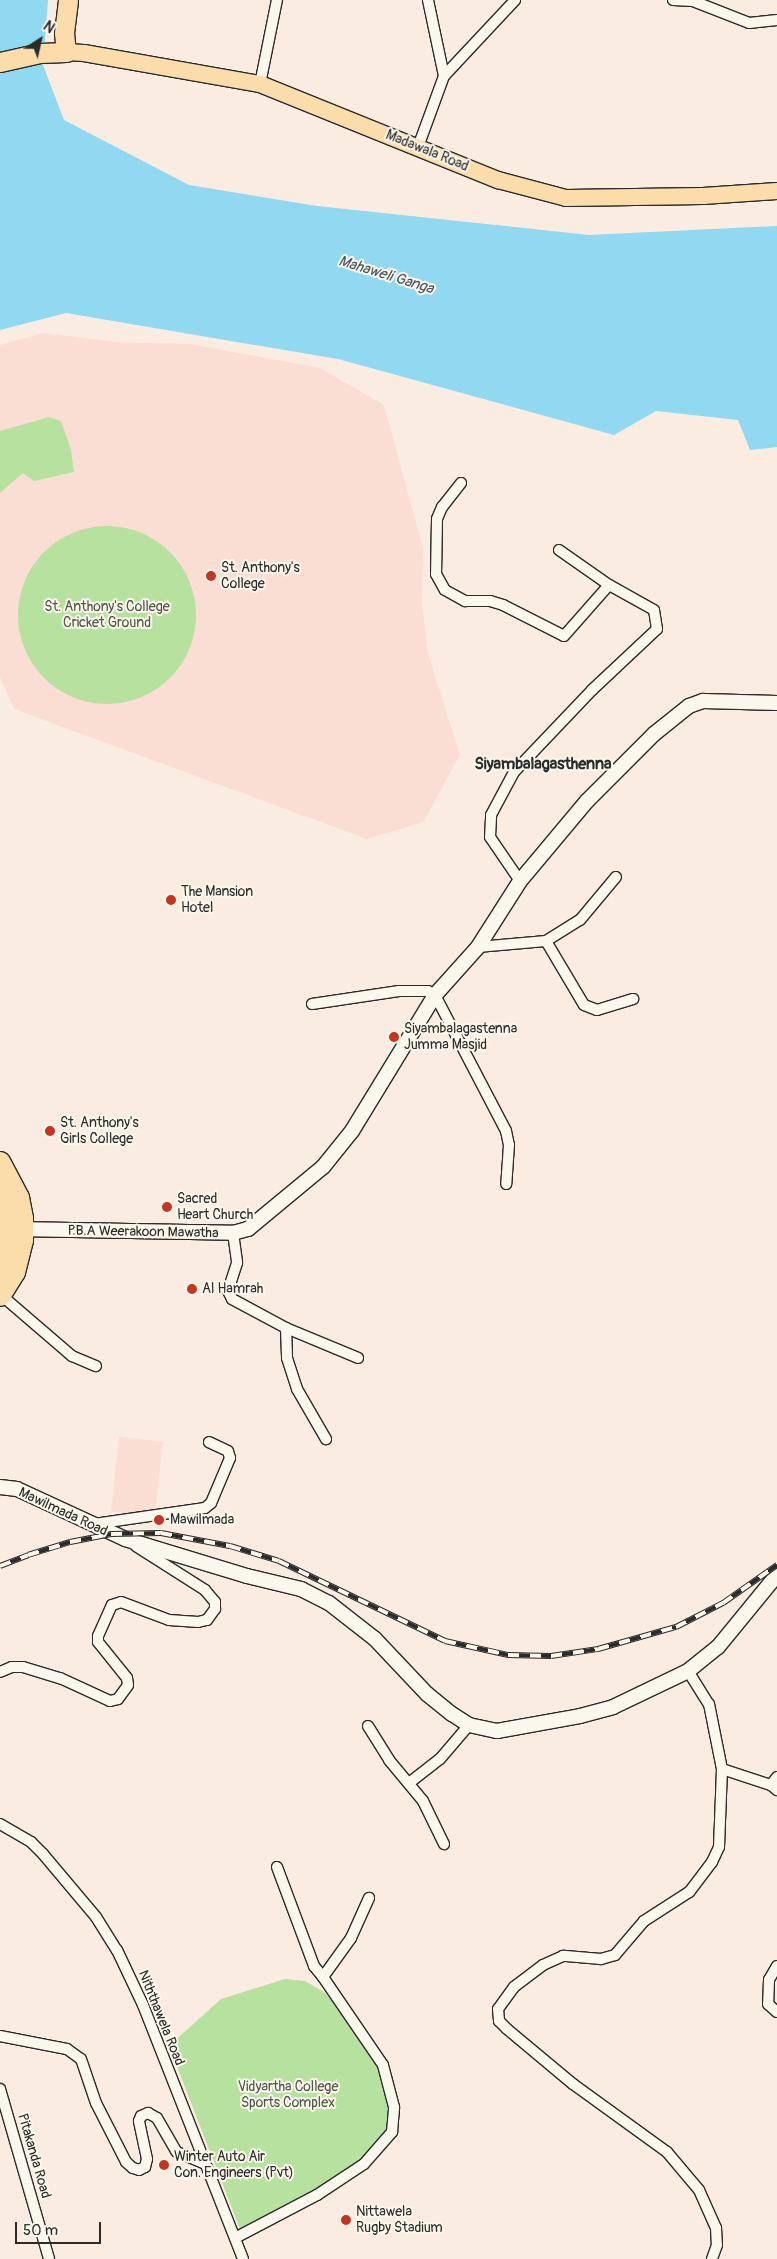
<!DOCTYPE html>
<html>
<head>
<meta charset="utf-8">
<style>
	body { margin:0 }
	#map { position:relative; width:777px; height:2259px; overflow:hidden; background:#fbece1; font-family:Pangolin,sans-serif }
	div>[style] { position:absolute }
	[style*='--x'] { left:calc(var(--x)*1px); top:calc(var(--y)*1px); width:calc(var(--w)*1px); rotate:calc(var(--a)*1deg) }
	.built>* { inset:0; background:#faded4; transform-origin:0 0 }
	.green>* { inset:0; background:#b6e19e }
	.round { border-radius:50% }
	.water>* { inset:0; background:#90d9f1 }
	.roads { filter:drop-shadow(1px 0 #2b2b2b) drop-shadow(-1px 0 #2b2b2b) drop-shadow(0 1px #2b2b2b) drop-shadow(0 -1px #2b2b2b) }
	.street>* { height:10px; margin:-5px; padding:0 5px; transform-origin:5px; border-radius:5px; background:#fbf7ec }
	.secondary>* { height:14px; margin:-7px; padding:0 7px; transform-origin:7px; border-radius:7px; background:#fbf7ec }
	.primary>* { height:16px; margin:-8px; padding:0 8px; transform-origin:8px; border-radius:8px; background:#faddab }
	.highway>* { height:19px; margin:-9.5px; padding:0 9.5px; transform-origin:9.5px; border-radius:9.5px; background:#faddab }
	.rail>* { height:5.5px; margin-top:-2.75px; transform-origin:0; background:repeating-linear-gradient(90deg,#fbf7ec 0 11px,#2b2b2b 0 22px); box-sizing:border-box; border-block:1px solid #2b2b2b }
	.dots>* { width:14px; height:14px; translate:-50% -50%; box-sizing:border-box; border:2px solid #fbf7ec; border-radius:50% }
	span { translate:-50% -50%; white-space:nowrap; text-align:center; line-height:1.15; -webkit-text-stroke:4px #fbf7ec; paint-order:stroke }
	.street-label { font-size:14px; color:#2b2b2b }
	.poi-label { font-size:14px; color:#2b2b2b }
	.left { translate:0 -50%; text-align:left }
	.park-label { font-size:14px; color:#4e5848 }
	.water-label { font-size:15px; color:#44565c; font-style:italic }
	.quarter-label { font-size:16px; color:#2b2b2b; font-weight:700 }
	.north { position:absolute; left:15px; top:15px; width:50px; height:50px; -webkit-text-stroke:4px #fbf7ec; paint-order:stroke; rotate:35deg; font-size:14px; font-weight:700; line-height:20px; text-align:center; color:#2b2b2b }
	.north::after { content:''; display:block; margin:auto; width:18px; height:22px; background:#2b2b2b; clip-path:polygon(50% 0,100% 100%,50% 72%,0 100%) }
	.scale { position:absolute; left:15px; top:2222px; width:86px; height:22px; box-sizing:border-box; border:2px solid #2b2b2b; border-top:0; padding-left:6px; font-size:15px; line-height:18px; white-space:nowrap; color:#2b2b2b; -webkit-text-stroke:4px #fbf7ec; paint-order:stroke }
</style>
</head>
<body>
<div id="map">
	<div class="built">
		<i style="clip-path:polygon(43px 333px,116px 342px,190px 344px,320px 368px,384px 405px,423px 548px,422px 604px,428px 654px,460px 755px,423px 822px,367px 839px,14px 709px,0 677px,0 345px)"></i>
		<i style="left:119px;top:1437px;width:44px;height:75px;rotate:6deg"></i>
	</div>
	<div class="green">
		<i style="clip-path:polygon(49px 417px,61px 421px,71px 450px,74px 472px,34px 481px,23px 473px,0 493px,0 431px)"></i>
		<i class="round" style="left:18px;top:526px;width:178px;height:178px"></i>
		<i style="clip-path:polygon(285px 1979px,305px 1981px,324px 1992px,339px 2008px,364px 2039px,383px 2079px,388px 2103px,388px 2133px,353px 2168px,240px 2229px,169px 2046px,221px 1999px)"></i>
	</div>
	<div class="water">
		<i style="clip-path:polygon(0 0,48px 0,43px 65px,64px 120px,189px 185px,317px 206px,589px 235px,777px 226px,777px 447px,750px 450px,738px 420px,656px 411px,614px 435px,338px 359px,66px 313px,0 330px)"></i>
	</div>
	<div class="roads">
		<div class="street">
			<i style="--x:673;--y:0;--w:20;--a:3"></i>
			<i style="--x:693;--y:1;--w:60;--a:21.4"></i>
			<i style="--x:749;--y:23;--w:28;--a:-6"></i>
			<i style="--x:444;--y:76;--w:104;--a:-46.9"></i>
			<i style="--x:260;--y:84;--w:86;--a:-78.6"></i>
			<i style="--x:418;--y:147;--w:76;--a:-69.9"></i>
			<i style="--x:444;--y:76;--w:78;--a:-101.9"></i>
			<i style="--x:461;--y:483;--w:31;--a:128"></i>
			<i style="--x:442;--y:507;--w:13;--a:113"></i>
			<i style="--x:437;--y:519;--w:55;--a:91"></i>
			<i style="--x:436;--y:574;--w:18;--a:61"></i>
			<i style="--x:445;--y:590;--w:23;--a:29"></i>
			<i style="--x:465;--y:601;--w:25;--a:0"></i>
			<i style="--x:490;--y:601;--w:14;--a:17"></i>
			<i style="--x:503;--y:605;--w:68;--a:26.9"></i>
			<i style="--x:564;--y:636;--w:68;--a:-48.6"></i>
			<i style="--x:520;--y:881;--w:53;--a:-124.3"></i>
			<i style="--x:490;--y:837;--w:22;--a:-87"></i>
			<i style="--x:491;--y:815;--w:49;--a:-61.9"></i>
			<i style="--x:514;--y:772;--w:113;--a:-46.4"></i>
			<i style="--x:592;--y:690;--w:89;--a:-43.2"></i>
			<i style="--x:657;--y:629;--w:19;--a:-99"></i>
			<i style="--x:654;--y:610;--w:51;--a:-150.9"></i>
			<i style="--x:609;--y:585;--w:61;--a:-145"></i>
			<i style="--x:546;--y:941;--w:74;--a:59.3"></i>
			<i style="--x:584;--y:1005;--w:14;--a:21"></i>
			<i style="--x:597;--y:1010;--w:38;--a:-17"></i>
			<i style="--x:478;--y:947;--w:68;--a:-5"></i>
			<i style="--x:546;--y:941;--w:40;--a:-32"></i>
			<i style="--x:580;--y:920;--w:56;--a:-50.1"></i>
			<i style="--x:312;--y:1004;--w:88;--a:-8.5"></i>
			<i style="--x:399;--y:991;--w:29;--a:0"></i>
			<i style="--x:428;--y:991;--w:8;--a:30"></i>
			<i style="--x:435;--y:995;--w:153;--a:62.4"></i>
			<i style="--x:506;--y:1131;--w:14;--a:78"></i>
			<i style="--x:509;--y:1145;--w:39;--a:94"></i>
			<i style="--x:233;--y:1233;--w:30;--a:82"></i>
			<i style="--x:237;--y:1263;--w:29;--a:108"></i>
			<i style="--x:228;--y:1291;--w:9;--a:63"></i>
			<i style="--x:232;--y:1299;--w:61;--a:28.2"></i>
			<i style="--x:286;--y:1328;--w:78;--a:22.6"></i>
			<i style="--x:1;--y:1295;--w:94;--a:40.7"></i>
			<i style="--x:72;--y:1356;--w:26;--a:23"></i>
			<i style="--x:286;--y:1328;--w:30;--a:88"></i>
			<i style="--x:287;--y:1358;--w:33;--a:72"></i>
			<i style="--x:297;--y:1389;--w:58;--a:59.9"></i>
			<i style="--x:94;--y:1524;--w:112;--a:-8.2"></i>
			<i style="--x:205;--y:1508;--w:8;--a:-40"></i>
			<i style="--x:211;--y:1503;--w:49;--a:-67.1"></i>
			<i style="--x:230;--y:1458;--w:7;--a:-106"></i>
			<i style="--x:228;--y:1451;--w:21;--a:-155"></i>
			<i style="--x:688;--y:1671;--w:39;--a:58"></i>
			<i style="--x:709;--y:1704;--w:66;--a:78.7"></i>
			<i style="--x:722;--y:1769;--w:78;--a:92.2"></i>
			<i style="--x:719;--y:1847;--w:17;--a:115"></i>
			<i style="--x:712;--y:1862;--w:38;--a:127"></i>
			<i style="--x:689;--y:1892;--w:54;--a:147.2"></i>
			<i style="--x:644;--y:1921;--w:45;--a:130.5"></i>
			<i style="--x:615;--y:1955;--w:15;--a:164"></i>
			<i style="--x:601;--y:1959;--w:38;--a:-175"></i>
			<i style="--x:563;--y:1956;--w:22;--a:156"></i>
			<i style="--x:543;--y:1965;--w:36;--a:143"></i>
			<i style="--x:514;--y:1987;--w:27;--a:126"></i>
			<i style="--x:498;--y:2009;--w:12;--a:85"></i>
			<i style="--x:499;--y:2021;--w:11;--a:45"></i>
			<i style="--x:507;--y:2029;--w:86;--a:39.8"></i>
			<i style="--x:573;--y:2084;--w:116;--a:35.9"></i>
			<i style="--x:667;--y:2152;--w:50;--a:49.9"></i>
			<i style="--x:699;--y:2190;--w:42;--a:65.9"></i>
			<i style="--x:716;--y:2228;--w:17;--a:87"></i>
			<i style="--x:717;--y:2245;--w:15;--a:110"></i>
			<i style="--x:0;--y:1672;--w:13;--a:-23"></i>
			<i style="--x:12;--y:1667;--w:11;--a:0"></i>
			<i style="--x:23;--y:1667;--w:39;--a:17"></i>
			<i style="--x:60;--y:1678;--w:55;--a:24.7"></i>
			<i style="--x:110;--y:1701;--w:8;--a:-14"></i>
			<i style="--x:118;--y:1699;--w:17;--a:-54"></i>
			<i style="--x:128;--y:1685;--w:7;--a:-98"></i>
			<i style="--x:127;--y:1678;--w:46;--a:-128.9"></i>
			<i style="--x:98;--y:1642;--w:6;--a:-90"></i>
			<i style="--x:98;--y:1636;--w:34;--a:-66"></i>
			<i style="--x:112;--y:1605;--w:9;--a:-18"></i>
			<i style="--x:121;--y:1602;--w:51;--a:20.6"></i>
			<i style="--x:169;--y:1620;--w:29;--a:4"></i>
			<i style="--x:198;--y:1622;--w:9;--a:-13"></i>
			<i style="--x:207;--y:1620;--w:14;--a:-54"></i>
			<i style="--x:215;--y:1609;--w:7;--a:-90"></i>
			<i style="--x:215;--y:1602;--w:16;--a:-130"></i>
			<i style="--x:205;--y:1590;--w:82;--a:-147.5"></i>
			<i style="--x:368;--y:1726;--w:40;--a:58"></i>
			<i style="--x:389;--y:1760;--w:53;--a:50.3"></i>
			<i style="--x:423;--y:1801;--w:48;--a:64"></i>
			<i style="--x:722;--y:1769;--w:52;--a:18.1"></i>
			<i style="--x:771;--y:1785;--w:8;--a:40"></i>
			<i style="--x:409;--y:1783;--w:39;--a:-38"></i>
			<i style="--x:440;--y:1759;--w:45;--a:-49.5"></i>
			<i style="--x:771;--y:1785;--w:10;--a:-53"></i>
			<i style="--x:0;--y:1824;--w:36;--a:30"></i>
			<i style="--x:31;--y:1842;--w:17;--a:45"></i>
			<i style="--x:43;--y:1854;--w:82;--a:49.9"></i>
			<i style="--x:96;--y:1917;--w:39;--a:58"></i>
			<i style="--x:117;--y:1950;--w:61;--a:64.7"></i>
			<i style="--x:143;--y:2005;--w:273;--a:68.5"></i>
			<i style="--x:277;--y:1867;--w:106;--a:69.5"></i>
			<i style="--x:314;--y:1966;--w:14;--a:51"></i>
			<i style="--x:777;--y:1966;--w:16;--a:120"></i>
			<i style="--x:769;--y:1980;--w:24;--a:92"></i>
			<i style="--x:768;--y:2004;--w:12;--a:42"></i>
			<i style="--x:0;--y:2036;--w:68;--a:11"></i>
			<i style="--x:67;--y:2049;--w:17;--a:36"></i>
			<i style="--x:81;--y:2059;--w:46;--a:71.2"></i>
			<i style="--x:96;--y:2103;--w:66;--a:63"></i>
			<i style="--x:126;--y:2162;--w:9;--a:41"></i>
			<i style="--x:133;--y:2168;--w:6;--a:18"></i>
			<i style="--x:139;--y:2170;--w:7;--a:-27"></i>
			<i style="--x:145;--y:2167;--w:8;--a:-76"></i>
			<i style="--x:147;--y:2159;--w:39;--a:-102"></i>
			<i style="--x:139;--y:2121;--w:5;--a:-68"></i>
			<i style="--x:141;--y:2116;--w:8;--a:-23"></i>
			<i style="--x:148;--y:2113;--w:10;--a:29"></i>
			<i style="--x:157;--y:2118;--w:39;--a:60"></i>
			<i style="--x:177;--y:2152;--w:30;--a:23"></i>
			<i style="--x:0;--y:2089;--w:177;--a:73.9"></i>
			<i style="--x:235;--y:2238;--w:93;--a:-27.7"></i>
			<i style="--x:317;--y:2195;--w:56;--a:-33.4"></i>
			<i style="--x:364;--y:2164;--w:43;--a:-48.8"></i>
			<i style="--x:392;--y:2132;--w:25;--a:-85"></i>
			<i style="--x:394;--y:2107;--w:43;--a:-104.7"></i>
			<i style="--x:383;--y:2065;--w:107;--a:-124.3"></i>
			<i style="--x:323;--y:1977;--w:48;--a:-54.3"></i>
			<i style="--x:351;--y:1938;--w:44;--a:-65.8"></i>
		</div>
		<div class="secondary">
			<i style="--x:14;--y:1229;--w:219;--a:1"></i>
			<i style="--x:233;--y:1233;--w:16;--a:-15"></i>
			<i style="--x:248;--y:1229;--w:97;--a:-39.6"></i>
			<i style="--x:323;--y:1167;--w:46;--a:-51.1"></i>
			<i style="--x:352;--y:1131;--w:159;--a:-58.6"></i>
			<i style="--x:435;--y:995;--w:64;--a:-48.1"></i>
			<i style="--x:478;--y:947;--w:78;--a:-57.5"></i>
			<i style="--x:520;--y:881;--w:104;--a:-50.1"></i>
			<i style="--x:587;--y:801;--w:95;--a:-45"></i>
			<i style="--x:654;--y:734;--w:45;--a:-38.7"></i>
			<i style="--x:689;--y:706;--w:15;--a:-20"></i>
			<i style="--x:703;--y:701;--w:74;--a:1.5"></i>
			<i style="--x:0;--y:1487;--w:17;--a:7"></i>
			<i style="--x:17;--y:1489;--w:119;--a:24.8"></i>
			<i style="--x:125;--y:1539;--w:127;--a:16.9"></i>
			<i style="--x:247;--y:1576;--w:56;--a:13.5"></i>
			<i style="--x:301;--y:1589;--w:31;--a:27"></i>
			<i style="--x:329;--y:1603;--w:58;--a:38"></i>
			<i style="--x:375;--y:1639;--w:76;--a:46.6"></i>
			<i style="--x:427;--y:1694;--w:32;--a:39"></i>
			<i style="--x:452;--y:1714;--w:20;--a:33"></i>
			<i style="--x:469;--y:1725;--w:29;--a:12"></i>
			<i style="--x:497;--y:1731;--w:84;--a:-10.2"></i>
			<i style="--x:580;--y:1716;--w:34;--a:-15"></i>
			<i style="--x:613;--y:1707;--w:83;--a:-25.6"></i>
			<i style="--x:688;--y:1671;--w:38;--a:-39"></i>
			<i style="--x:718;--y:1647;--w:93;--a:-50.7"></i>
		</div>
		<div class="primary">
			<i style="--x:66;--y:52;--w:18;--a:3"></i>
			<i style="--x:84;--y:53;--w:179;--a:10"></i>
			<i style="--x:260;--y:84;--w:257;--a:22"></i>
			<i style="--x:498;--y:180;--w:70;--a:14.8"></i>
			<i style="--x:566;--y:198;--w:137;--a:-0.8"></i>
			<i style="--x:703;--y:196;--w:74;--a:-3.9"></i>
		</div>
		<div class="highway">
			<i style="--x:0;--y:62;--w:41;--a:-12.7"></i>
			<i style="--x:40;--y:53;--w:26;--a:-2"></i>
			<i style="--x:66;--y:52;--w:19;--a:-96"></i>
			<i style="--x:64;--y:33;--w:33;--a:-83"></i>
			<i style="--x:0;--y:1161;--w:41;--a:62.2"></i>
			<i style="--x:19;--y:1197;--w:21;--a:79"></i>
			<i style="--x:23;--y:1218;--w:22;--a:90"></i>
			<i style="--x:23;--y:1240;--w:33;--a:104"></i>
			<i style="--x:15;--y:1272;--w:28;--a:122"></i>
			<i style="--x:0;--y:1189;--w:20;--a:72"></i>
			<i style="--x:6;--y:1208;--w:21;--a:82"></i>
			<i style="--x:9;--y:1229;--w:17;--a:93"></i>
			<i style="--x:8;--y:1246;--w:25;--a:108"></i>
		</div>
	</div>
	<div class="rail">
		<i style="--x:0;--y:1566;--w:30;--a:-21"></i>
		<i style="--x:28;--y:1555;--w:44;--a:-17.2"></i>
		<i style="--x:70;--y:1542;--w:42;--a:-11"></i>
		<i style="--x:111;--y:1534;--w:50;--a:-1.1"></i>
		<i style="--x:161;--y:1533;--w:70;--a:10.7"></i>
		<i style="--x:230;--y:1546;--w:51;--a:17"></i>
		<i style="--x:279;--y:1561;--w:184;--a:25.7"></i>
		<i style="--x:445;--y:1641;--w:65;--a:12.5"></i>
		<i style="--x:508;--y:1655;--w:43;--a:1.3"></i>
		<i style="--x:551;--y:1656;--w:48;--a:-8.5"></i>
		<i style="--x:598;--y:1649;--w:81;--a:-15.8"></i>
		<i style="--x:676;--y:1627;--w:53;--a:-27.1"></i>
		<i style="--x:723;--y:1603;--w:66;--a:-35.1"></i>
	</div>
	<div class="dots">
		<i style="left:211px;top:576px;background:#c8321e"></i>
		<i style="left:171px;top:900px;background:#c8321e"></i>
		<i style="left:394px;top:1037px;background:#c8321e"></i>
		<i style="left:50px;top:1131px;background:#c8321e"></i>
		<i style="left:167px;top:1207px;background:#c8321e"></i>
		<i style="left:192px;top:1289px;background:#c8321e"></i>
		<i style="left:159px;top:1520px;background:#c8321e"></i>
		<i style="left:164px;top:2165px;background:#c8321e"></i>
		<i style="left:346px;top:2220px;background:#c8321e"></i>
	</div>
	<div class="street-label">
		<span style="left:427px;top:151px;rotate:22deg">Madawala Road</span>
		<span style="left:143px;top:1232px;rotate:1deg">P.B.A Weerakoon Mawatha</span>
		<span style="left:63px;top:1512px;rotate:25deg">Mawilmada Road</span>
		<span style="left:161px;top:2018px;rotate:68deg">Niththawela Road</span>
		<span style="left:34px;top:2156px;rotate:74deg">Pitakanda Road</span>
	</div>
	<div class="poi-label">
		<span class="left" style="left:221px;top:576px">St. Anthony's<br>College</span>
		<span class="left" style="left:181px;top:900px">The Mansion<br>Hotel</span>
		<span class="left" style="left:404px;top:1037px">Siyambalagastenna<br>Jumma Masjid</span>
		<span class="left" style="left:60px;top:1131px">St. Anthony's<br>Girls College</span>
		<span class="left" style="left:177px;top:1207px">Sacred<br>Heart Church</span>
		<span class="left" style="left:202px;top:1289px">Al Hamrah</span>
		<span class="left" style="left:170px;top:1520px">Mawilmada</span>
		<span class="left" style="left:174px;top:2165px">Winter Auto Air<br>Con. Engineers (Pvt)</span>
		<span class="left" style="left:356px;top:2220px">Nittawela<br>Rugby Stadium</span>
	</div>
	<div class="park-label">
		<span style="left:107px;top:615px">St. Anthony's College<br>Cricket Ground</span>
		<span style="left:288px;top:2095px">Vidyartha College<br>Sports Complex</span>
	</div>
	<div class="water-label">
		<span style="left:386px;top:275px;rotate:17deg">Mahaweli Ganga</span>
	</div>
	<div class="quarter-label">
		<span style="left:543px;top:764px">Siyambalagasthenna</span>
	</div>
	<div class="north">N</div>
	<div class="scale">50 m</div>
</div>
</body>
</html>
